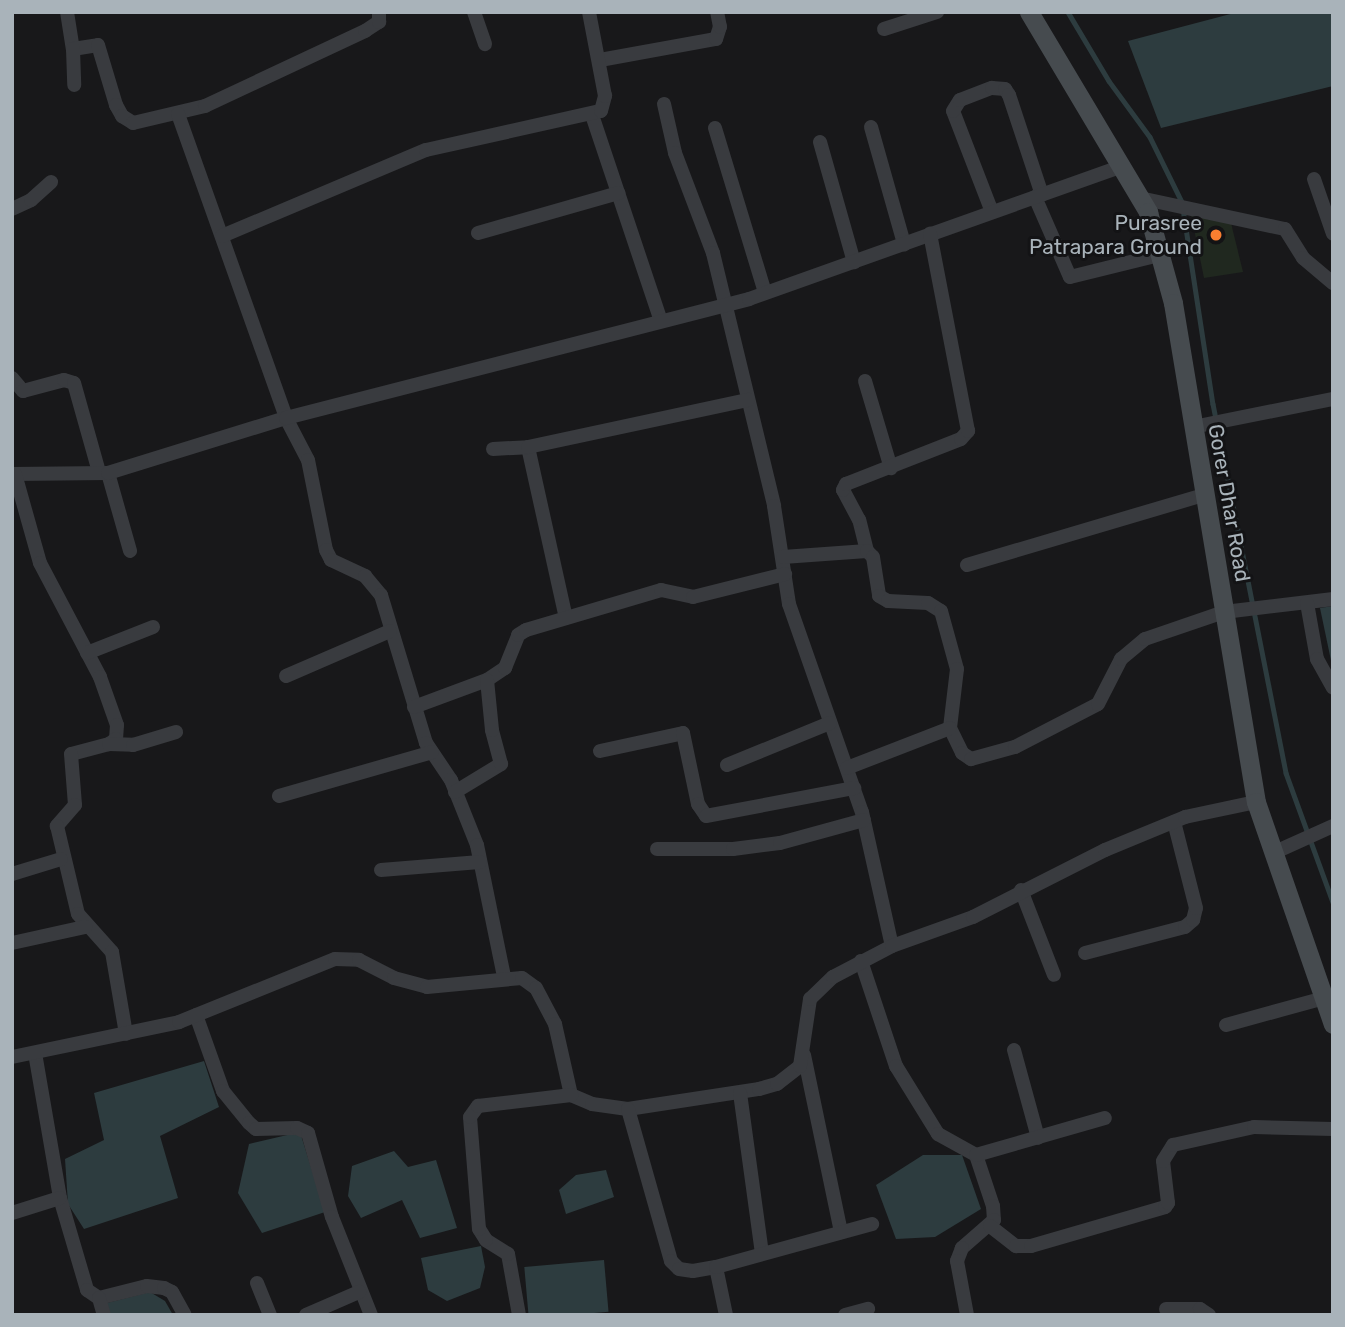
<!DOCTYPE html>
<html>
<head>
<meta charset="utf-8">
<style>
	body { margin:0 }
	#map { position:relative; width:1345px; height:1327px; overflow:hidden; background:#18181a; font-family:Rubik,sans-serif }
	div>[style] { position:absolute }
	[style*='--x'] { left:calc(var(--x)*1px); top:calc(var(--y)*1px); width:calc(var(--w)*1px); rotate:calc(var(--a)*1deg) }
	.green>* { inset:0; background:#20281f }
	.water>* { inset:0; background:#2d3c3f; transform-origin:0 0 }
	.stream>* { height:4.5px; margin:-2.25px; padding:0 2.25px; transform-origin:2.25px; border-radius:2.25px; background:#2d3c3f }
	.street>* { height:14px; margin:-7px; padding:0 7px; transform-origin:7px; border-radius:7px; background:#393b3f }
	.secondary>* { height:19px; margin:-9.5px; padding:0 9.5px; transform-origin:9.5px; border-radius:9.5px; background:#464b4f }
	.dots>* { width:19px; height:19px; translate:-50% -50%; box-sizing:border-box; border:4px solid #131315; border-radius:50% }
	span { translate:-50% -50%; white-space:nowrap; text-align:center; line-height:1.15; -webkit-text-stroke:6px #131315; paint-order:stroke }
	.poi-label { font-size:21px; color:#a9b3ba }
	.right { translate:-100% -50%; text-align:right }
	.street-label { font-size:21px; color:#a9b3ba }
	.frame { position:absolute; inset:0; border:14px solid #a9b3ba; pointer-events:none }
</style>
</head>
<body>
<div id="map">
	<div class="green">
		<i style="clip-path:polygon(1191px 214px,1231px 223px,1243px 272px,1204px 278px)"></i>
	</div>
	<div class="water">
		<i style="clip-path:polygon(1238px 12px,1333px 12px,1333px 86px,1161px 128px,1128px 41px)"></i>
		<i style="clip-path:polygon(1333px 606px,1333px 670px,1320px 608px)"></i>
		<i style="clip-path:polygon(204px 1061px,219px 1107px,160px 1136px,178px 1198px,84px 1229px,68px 1204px,65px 1159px,104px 1140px,94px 1093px)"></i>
		<i style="clip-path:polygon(300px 1132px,325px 1212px,262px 1233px,238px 1193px,249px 1144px)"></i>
		<i style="clip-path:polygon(394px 1151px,408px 1167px,436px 1160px,457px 1228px,420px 1238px,402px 1200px,361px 1218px,348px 1196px,352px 1166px)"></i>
		<i style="clip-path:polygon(923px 1155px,962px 1155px,981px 1209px,935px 1237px,896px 1239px,876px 1185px)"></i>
		<i style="clip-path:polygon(606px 1170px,614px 1197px,566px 1214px,559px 1190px,576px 1175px)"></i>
		<i style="clip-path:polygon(481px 1246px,485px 1267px,480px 1288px,447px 1301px,428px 1290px,421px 1258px)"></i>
		<i style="left:604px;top:1260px;width:52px;height:80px;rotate:85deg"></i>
		<i style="clip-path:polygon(150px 1292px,165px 1301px,173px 1315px,106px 1315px,103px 1304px)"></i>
	</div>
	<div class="stream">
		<i style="--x:1068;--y:12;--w:80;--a:59.3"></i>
		<i style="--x:1109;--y:81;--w:69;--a:53.8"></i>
		<i style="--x:1150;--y:137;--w:72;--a:63.8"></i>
		<i style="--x:1182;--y:202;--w:204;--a:81.3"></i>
		<i style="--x:1213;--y:404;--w:376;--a:78.8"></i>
		<i style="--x:1286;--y:773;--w:137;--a:70"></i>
	</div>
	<div class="street">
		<i style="--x:67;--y:12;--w:37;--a:81"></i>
		<i style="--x:73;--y:49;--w:25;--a:-9"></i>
		<i style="--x:98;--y:45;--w:63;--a:73.3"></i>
		<i style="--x:116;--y:105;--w:13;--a:61"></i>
		<i style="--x:122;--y:116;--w:13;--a:32"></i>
		<i style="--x:133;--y:123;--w:74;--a:-13.3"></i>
		<i style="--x:205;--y:106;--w:177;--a:-25.1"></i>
		<i style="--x:365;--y:31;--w:17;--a:-33"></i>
		<i style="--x:379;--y:22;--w:10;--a:-90"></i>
		<i style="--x:474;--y:12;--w:34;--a:71"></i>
		<i style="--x:884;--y:29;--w:56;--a:-17.8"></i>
		<i style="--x:73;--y:49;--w:36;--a:88"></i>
		<i style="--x:600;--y:60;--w:118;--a:-10.3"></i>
		<i style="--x:716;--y:39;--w:13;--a:-72"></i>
		<i style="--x:720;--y:27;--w:15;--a:-101"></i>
		<i style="--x:664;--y:104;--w:50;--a:77.3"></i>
		<i style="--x:675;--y:153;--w:107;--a:69.2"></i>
		<i style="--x:713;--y:253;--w:260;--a:76.4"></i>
		<i style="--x:774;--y:506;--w:99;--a:81.3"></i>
		<i style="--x:789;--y:604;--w:220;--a:70.7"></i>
		<i style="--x:862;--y:812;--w:137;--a:77.4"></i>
		<i style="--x:178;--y:114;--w:323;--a:70.4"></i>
		<i style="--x:286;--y:418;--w:47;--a:62.4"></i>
		<i style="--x:308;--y:460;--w:92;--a:78.7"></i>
		<i style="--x:326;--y:550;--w:11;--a:63"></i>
		<i style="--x:331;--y:560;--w:38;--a:25"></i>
		<i style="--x:365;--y:576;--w:25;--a:50"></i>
		<i style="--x:381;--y:595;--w:155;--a:73.1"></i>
		<i style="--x:426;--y:743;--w:45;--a:56"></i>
		<i style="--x:451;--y:780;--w:70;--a:68.2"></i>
		<i style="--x:477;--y:845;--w:135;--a:78.4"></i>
		<i style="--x:592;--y:115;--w:217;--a:71.5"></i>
		<i style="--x:871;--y:127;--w:122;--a:74.2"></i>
		<i style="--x:715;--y:128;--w:172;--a:73.1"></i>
		<i style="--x:820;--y:142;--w:125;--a:74.2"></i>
		<i style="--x:1314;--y:179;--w:58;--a:70.9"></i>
		<i style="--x:1035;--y:197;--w:87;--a:66.4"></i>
		<i style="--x:1070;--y:277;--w:92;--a:-13.9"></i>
		<i style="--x:1140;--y:198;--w:148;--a:12.1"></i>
		<i style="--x:1285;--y:229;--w:34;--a:58"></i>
		<i style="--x:1303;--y:258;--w:39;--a:40"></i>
		<i style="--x:12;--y:209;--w:21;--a:-25"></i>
		<i style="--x:31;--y:200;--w:27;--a:-42"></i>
		<i style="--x:992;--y:212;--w:108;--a:-111.1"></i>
		<i style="--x:953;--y:111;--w:13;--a:-58"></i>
		<i style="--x:960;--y:100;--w:34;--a:-21"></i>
		<i style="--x:992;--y:88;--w:13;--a:4"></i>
		<i style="--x:1005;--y:89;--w:7;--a:56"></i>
		<i style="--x:1009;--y:95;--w:105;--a:71.7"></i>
		<i style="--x:478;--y:233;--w:146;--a:-15.9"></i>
		<i style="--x:222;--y:236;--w:221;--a:-22.9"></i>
		<i style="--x:426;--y:150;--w:179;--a:-12.6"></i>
		<i style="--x:601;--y:111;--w:16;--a:-75"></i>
		<i style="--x:605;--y:96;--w:86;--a:-100.8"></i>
		<i style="--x:12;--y:378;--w:17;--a:50"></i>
		<i style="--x:23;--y:391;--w:42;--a:-15"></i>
		<i style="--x:64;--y:380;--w:10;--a:17"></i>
		<i style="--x:74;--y:383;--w:92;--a:74.3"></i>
		<i style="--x:865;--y:381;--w:91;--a:73.4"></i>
		<i style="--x:1193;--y:427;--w:143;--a:-11.3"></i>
		<i style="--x:528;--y:447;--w:175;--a:77.5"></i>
		<i style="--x:493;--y:449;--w:35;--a:-3"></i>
		<i style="--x:528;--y:447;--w:225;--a:-12.1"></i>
		<i style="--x:108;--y:473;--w:81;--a:74.2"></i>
		<i style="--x:12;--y:474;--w:96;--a:-0.6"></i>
		<i style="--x:108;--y:473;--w:186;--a:-17.2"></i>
		<i style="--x:286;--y:418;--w:478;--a:-14.4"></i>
		<i style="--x:749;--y:299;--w:397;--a:-19.6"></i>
		<i style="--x:15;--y:474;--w:92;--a:74.3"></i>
		<i style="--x:40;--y:563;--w:129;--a:62.2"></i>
		<i style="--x:100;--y:677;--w:51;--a:70.5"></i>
		<i style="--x:117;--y:725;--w:14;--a:94"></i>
		<i style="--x:116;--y:739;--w:9;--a:144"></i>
		<i style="--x:109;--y:744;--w:39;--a:165"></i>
		<i style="--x:71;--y:754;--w:51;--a:85.5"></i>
		<i style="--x:75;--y:805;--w:28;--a:131"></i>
		<i style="--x:57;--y:826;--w:90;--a:76.6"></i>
		<i style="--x:78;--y:914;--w:51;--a:48.2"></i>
		<i style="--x:112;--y:952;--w:83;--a:80.3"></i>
		<i style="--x:867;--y:551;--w:32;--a:-104"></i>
		<i style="--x:859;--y:520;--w:34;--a:-118"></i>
		<i style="--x:843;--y:490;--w:7;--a:-63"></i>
		<i style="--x:846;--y:484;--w:123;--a:-21.4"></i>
		<i style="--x:961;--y:439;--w:11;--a:-49"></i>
		<i style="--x:968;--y:431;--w:201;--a:-100.9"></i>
		<i style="--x:783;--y:557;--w:84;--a:-4.1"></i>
		<i style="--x:867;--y:551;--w:8;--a:45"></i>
		<i style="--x:873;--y:557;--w:39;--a:81"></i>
		<i style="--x:879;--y:596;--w:10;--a:29"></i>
		<i style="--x:888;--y:601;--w:40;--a:2.9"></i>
		<i style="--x:928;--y:603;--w:15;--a:32"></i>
		<i style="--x:941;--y:611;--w:60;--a:74.6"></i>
		<i style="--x:957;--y:669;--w:59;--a:96.8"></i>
		<i style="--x:950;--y:728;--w:28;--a:64"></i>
		<i style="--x:962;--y:753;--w:11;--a:34"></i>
		<i style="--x:971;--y:759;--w:46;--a:-15.3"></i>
		<i style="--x:1015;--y:747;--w:93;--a:-27.4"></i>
		<i style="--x:1098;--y:704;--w:51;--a:-62.9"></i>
		<i style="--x:1121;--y:659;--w:31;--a:-40"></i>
		<i style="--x:1145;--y:639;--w:83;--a:-18.9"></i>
		<i style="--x:1224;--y:612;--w:110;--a:-6.8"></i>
		<i style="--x:967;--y:565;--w:247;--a:-16.5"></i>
		<i style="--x:1307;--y:603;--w:57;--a:79.9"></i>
		<i style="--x:1317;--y:659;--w:33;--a:61"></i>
		<i style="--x:87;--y:653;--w:71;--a:-21.5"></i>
		<i style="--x:286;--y:676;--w:113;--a:-23.4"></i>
		<i style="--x:414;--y:707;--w:78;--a:-20.3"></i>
		<i style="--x:487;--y:680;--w:22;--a:-34"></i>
		<i style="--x:505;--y:668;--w:35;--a:-68"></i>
		<i style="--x:518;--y:635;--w:9;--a:-32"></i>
		<i style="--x:526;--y:630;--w:141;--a:-16.5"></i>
		<i style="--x:661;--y:590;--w:33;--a:12"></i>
		<i style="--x:693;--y:597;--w:95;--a:-14"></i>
		<i style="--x:109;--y:744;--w:24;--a:2"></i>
		<i style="--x:133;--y:745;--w:45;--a:-16.8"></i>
		<i style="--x:600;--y:751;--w:85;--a:-12.2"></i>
		<i style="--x:683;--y:733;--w:73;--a:78.1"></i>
		<i style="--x:698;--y:804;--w:14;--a:56"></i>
		<i style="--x:706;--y:816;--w:151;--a:-10.7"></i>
		<i style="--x:727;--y:765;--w:111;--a:-22.2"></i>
		<i style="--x:847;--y:768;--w:110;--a:-21.2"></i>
		<i style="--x:455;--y:792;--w:54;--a:-31.3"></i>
		<i style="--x:501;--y:764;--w:35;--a:-105"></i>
		<i style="--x:492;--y:730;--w:50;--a:-95.7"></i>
		<i style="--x:279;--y:796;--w:159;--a:-16"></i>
		<i style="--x:657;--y:849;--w:76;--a:0"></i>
		<i style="--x:733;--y:849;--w:47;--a:-7.3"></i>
		<i style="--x:780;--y:843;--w:87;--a:-15.3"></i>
		<i style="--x:1273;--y:853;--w:66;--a:-24.2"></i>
		<i style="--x:381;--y:870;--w:99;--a:-4.6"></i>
		<i style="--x:12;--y:874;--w:51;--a:-17"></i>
		<i style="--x:1021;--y:890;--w:91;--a:68.8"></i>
		<i style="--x:12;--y:943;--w:75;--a:-12.4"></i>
		<i style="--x:1085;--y:953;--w:103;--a:-14.6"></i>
		<i style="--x:1185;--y:927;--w:11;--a:-41"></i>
		<i style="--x:1193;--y:920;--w:12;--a:-76"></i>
		<i style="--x:1196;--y:908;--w:89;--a:-104.3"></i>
		<i style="--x:861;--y:961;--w:111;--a:71.6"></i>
		<i style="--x:896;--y:1066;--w:80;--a:58.3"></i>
		<i style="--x:938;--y:1134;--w:43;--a:28.9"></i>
		<i style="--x:976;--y:1155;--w:54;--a:71.6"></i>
		<i style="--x:993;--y:1206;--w:14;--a:86"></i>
		<i style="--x:994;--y:1220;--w:43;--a:138.8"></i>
		<i style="--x:962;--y:1248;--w:14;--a:111"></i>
		<i style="--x:957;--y:1261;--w:55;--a:79.5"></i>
		<i style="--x:196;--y:1015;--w:81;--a:70.4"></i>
		<i style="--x:223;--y:1091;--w:41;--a:50.9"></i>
		<i style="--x:249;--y:1123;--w:9;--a:41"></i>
		<i style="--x:256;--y:1129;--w:41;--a:-1.4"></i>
		<i style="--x:297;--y:1128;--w:12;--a:24"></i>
		<i style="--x:308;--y:1133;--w:87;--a:74.1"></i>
		<i style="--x:332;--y:1217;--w:105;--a:68.3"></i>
		<i style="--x:1226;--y:1025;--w:102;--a:-15.4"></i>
		<i style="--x:1014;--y:1050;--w:91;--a:74.7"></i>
		<i style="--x:35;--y:1053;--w:147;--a:80.2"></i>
		<i style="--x:60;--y:1198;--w:96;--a:73.6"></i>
		<i style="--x:87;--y:1290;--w:14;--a:34"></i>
		<i style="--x:99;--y:1298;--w:49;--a:-14"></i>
		<i style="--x:147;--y:1286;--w:17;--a:7"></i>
		<i style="--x:164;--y:1288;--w:9;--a:27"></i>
		<i style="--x:172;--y:1292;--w:26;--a:61"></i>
		<i style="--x:804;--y:1055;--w:181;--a:78.2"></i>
		<i style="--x:12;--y:1057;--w:171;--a:-11.8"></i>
		<i style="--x:179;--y:1022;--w:168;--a:-22"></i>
		<i style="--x:335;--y:959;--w:24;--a:2"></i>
		<i style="--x:359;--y:960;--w:39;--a:27"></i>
		<i style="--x:394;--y:978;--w:34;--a:15"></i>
		<i style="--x:427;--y:987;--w:95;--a:-5.4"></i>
		<i style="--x:522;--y:978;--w:17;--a:36"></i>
		<i style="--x:536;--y:988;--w:41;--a:62.2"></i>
		<i style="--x:555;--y:1024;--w:73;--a:77.3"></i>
		<i style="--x:571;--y:1095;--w:23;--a:23"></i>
		<i style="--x:592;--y:1104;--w:36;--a:8"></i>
		<i style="--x:628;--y:1109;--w:133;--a:-8.7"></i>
		<i style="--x:759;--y:1089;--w:19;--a:-16"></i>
		<i style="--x:777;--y:1084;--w:29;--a:-38"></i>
		<i style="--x:800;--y:1066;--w:68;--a:-81.5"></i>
		<i style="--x:810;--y:999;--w:32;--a:-44"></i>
		<i style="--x:833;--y:977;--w:67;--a:-27.7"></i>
		<i style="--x:892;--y:946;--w:86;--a:-19.7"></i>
		<i style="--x:973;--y:917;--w:148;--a:-26.9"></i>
		<i style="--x:1105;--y:850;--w:87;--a:-22.4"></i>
		<i style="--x:1185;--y:817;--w:73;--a:-11.9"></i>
		<i style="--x:740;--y:1093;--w:162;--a:82.2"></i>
		<i style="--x:628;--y:1109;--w:158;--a:74.2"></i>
		<i style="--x:671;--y:1261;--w:11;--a:45"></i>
		<i style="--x:679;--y:1269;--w:14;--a:8"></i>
		<i style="--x:693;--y:1271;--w:23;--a:-10"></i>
		<i style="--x:976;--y:1155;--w:134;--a:-16"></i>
		<i style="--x:12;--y:1213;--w:50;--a:-17.4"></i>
		<i style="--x:990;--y:1226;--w:33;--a:38"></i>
		<i style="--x:1016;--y:1246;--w:15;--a:0"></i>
		<i style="--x:1031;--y:1246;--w:140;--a:-16.2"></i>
		<i style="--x:1165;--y:1207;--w:5;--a:-53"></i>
		<i style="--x:1168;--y:1203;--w:42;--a:-96.8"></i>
		<i style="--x:1163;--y:1161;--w:19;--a:-58"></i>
		<i style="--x:1173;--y:1145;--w:83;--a:-12.5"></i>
		<i style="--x:1254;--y:1127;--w:79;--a:1.5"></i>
		<i style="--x:257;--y:1283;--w:35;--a:68"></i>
		<i style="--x:99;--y:1298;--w:18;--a:74"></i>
		<i style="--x:1166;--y:1309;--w:34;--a:0"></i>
		<i style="--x:1200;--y:1309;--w:11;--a:34"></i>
		<i style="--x:306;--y:1315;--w:58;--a:-23.5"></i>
		<i style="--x:519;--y:1315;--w:62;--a:-100.2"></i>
		<i style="--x:508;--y:1254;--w:26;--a:-148"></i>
		<i style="--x:486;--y:1240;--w:13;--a:-122"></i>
		<i style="--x:479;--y:1229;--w:112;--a:-94.6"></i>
		<i style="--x:470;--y:1117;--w:14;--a:-54"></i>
		<i style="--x:478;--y:1106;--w:94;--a:-6.7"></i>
		<i style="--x:726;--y:1315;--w:49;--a:-101.8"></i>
		<i style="--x:716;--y:1267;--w:162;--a:-15.4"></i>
		<i style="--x:845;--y:1315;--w:24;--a:-15"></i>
	</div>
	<div class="secondary">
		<i style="--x:1029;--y:12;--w:233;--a:59.2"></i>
		<i style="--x:1148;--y:212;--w:94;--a:74.6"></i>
		<i style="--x:1173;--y:303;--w:506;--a:80.56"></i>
		<i style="--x:1256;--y:802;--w:235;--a:70.9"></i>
	</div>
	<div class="dots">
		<i style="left:1216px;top:235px;background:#fa7f30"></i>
	</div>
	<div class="poi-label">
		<span class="right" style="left:1202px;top:235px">Purasree<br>Patrapara Ground</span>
	</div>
	<div class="street-label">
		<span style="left:1229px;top:503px;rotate:80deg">Gorer Dhar Road</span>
	</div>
	<div class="frame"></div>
</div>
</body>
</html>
